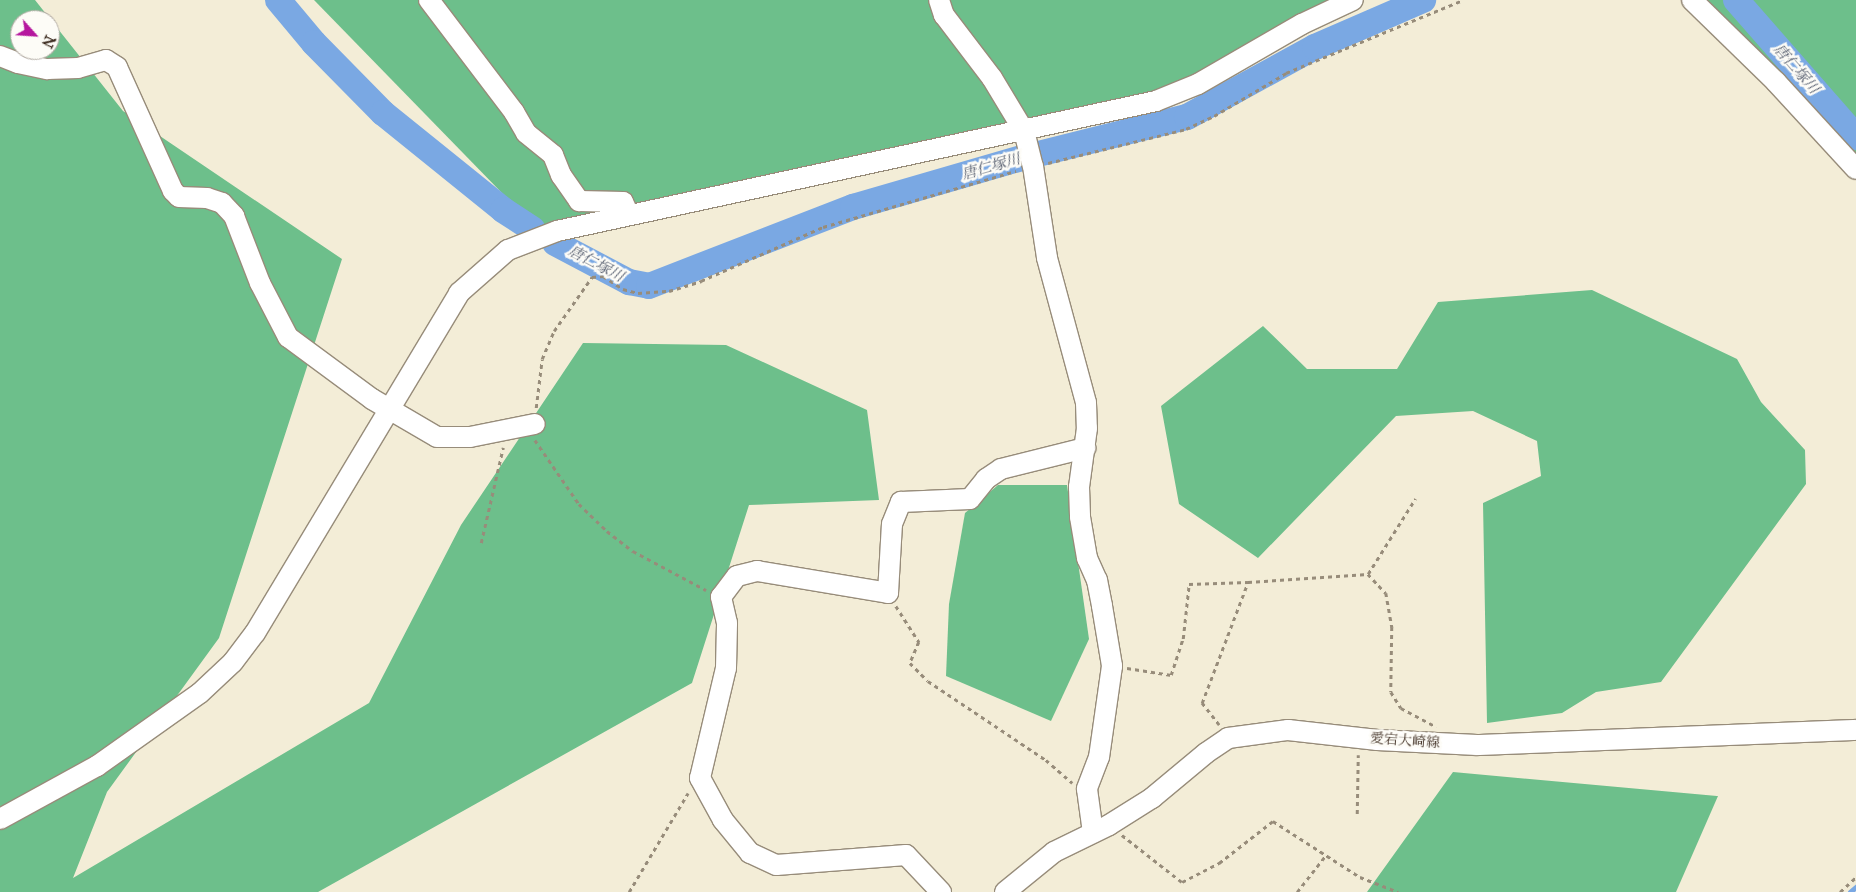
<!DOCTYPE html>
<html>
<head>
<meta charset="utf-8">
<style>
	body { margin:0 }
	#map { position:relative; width:1856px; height:892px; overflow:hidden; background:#f3edd7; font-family:"IM FELL Great Primer","Noto Serif JP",serif }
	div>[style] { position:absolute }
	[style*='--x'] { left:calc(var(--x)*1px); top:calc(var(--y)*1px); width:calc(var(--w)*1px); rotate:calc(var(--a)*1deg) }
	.forest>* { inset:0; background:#6dbf8b }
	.stream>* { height:4.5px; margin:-2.25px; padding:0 2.25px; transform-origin:2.25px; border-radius:2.25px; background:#7aa8e3 }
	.river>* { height:26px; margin:-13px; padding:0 13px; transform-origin:13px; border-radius:13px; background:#7aa8e3 }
	.path>* { height:2.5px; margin-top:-1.25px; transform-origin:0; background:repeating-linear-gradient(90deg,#978c7a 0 4px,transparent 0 8px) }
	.roads { filter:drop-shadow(1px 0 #978c7a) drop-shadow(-1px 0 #978c7a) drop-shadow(0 1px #978c7a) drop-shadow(0 -1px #978c7a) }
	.minor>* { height:20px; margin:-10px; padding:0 10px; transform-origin:10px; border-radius:10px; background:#fff }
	span { translate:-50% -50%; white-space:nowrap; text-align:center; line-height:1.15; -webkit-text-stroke:5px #fdfcf7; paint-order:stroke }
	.street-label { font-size:14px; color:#3b2a1e }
	.water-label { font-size:15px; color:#545c6d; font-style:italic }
	.north { position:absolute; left:10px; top:10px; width:50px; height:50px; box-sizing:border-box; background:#fdfcf7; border:1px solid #afa8a0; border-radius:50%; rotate:116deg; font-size:14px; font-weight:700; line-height:20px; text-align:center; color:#3b2a1e }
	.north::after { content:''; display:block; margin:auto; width:18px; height:22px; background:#b5179e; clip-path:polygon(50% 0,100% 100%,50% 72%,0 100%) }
</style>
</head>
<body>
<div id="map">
	<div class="forest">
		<i style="clip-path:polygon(evenodd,0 0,35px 0,123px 111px,342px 259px,219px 638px,107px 792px,73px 878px,369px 703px,461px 525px,583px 343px,726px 345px,867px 410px,879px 500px,749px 505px,692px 683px,318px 892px,0 892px,0 0,20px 20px,50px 20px,50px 50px,20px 50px,20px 20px)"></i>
		<i style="clip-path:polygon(314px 0,1335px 0,1185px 80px,1144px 94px,535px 227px)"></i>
		<i style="clip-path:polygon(1697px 0,1856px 0,1856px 155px)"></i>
		<i style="clip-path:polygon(1592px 290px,1737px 359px,1761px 402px,1805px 450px,1806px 484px,1661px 682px,1596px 692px,1562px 713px,1487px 723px,1483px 503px,1541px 476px,1537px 441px,1473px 411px,1396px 416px,1258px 558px,1179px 504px,1161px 406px,1263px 326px,1307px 369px,1397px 369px,1438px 302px)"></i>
		<i style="clip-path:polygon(998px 485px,1067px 485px,1089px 639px,1051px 721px,946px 676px,949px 604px,965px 513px)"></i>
		<i style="clip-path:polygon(1453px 772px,1717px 796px,1718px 796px,1676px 892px,1367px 892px)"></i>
	</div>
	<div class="stream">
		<i style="--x:1850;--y:892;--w:8;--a:-40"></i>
	</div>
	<div class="river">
		<i style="--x:278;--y:0;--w:56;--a:50.1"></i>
		<i style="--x:314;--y:43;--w:98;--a:45.4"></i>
		<i style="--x:383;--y:113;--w:154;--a:38.9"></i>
		<i style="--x:503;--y:210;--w:35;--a:33"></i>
		<i style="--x:1736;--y:0;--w:182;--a:48.8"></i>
		<i style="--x:555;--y:243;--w:84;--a:27.8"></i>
		<i style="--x:629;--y:282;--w:20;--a:11"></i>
		<i style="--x:649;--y:286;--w:219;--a:-21.2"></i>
		<i style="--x:853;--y:207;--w:176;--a:-16.2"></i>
		<i style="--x:1022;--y:158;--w:170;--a:-14"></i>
		<i style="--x:1187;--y:117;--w:146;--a:-28.7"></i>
		<i style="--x:1315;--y:47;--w:118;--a:-23.5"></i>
	</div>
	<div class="path">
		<i style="--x:1048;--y:163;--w:142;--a:-13.8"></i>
		<i style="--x:1186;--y:129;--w:31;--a:-25"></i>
		<i style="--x:1214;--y:116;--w:84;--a:-30.8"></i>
		<i style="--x:1286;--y:73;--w:191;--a:-22.4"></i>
		<i style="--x:536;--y:408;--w:49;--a:-83"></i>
		<i style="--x:542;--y:359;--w:30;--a:-67"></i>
		<i style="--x:554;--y:331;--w:66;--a:-54.9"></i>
		<i style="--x:592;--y:277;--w:11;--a:-5"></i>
		<i style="--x:603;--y:276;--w:24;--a:33"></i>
		<i style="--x:623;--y:289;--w:16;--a:15"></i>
		<i style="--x:638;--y:293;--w:31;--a:-4"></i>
		<i style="--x:669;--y:291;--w:34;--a:-17"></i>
		<i style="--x:701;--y:281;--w:133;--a:-23.9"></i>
		<i style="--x:823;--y:227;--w:201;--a:-16.2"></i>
		<i style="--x:535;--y:440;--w:78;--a:55.5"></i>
		<i style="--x:579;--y:504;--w:39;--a:44"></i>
		<i style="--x:607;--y:531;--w:33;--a:38"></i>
		<i style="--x:633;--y:551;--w:83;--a:28.1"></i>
		<i style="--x:481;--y:543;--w:98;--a:-77"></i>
		<i style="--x:1368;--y:574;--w:26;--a:47"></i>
		<i style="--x:1386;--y:593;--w:35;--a:80"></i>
		<i style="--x:1392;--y:627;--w:65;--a:90.9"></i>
		<i style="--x:1391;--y:692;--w:19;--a:58"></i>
		<i style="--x:1401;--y:708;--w:40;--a:28"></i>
		<i style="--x:896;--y:606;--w:43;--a:57.4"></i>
		<i style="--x:919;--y:642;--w:23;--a:113"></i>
		<i style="--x:910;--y:663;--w:25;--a:45"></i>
		<i style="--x:928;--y:681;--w:142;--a:33.8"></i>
		<i style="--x:1046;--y:760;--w:35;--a:41"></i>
		<i style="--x:1127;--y:668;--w:45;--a:9"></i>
		<i style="--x:1171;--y:675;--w:38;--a:-72"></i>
		<i style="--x:1183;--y:639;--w:55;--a:-83.8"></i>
		<i style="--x:1189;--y:584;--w:59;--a:-1.9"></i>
		<i style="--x:1219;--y:725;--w:28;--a:-128"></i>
		<i style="--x:1202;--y:703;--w:129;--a:-69.2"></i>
		<i style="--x:1248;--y:582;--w:120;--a:-3.8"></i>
		<i style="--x:1368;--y:574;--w:89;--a:-57.9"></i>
		<i style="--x:1357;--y:814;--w:59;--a:-89"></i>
		<i style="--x:1122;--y:835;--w:76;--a:38.1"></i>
		<i style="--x:1182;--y:882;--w:42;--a:-27.2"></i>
		<i style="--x:1219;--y:863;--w:68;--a:-37.9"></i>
		<i style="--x:1273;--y:821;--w:103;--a:32.8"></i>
		<i style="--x:1360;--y:877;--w:41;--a:21.5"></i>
		<i style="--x:629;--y:892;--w:115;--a:-59.2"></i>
		<i style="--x:1297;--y:892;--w:47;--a:-51.9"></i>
		<i style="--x:1840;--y:892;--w:22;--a:-43"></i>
	</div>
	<div class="roads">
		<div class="minor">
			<i style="--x:429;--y:0;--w:141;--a:52.8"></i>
			<i style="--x:514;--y:112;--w:24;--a:60"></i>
			<i style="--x:526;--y:133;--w:35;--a:39"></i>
			<i style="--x:553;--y:155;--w:22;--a:68"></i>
			<i style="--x:561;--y:175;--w:32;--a:55"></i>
			<i style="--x:579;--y:201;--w:44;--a:1.3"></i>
			<i style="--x:623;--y:202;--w:14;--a:65"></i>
			<i style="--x:939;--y:0;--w:16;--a:72"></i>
			<i style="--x:944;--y:15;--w:79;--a:52.7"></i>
			<i style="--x:992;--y:78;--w:62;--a:58.9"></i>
			<i style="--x:1024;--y:131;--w:36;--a:76"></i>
			<i style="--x:1033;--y:166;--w:93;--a:81.3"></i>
			<i style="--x:1047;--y:258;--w:150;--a:74.9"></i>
			<i style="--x:1086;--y:403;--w:25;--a:88"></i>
			<i style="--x:1087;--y:428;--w:60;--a:97.7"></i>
			<i style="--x:1079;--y:487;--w:30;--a:88"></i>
			<i style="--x:1080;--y:517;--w:42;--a:80.3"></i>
			<i style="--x:1087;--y:558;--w:24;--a:66"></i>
			<i style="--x:1097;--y:580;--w:26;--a:79"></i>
			<i style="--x:1102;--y:606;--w:61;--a:80.5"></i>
			<i style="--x:1112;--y:666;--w:92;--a:98.1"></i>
			<i style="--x:1099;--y:757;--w:34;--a:111"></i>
			<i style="--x:1087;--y:789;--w:44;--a:82.2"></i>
			<i style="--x:1692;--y:0;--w:117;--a:44.3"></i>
			<i style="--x:1776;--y:82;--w:118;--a:47.4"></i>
			<i style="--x:0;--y:56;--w:19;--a:21"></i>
			<i style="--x:18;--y:63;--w:30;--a:12"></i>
			<i style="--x:47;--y:69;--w:31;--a:-2"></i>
			<i style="--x:78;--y:68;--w:29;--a:-16"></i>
			<i style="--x:106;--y:60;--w:13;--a:32"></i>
			<i style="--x:117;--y:67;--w:136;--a:65.7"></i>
			<i style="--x:173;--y:191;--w:8;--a:45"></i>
			<i style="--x:179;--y:197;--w:28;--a:2"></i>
			<i style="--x:207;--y:198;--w:16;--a:18"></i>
			<i style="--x:222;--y:203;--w:18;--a:47"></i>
			<i style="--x:234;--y:216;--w:72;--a:68.8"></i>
			<i style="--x:260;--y:283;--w:61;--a:62.6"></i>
			<i style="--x:288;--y:337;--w:104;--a:36.4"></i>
			<i style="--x:372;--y:399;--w:75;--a:30.3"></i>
			<i style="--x:437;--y:437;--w:33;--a:0"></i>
			<i style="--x:470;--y:437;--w:66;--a:-11.3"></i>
			<i style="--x:0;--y:819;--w:111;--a:-28.7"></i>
			<i style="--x:97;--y:766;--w:126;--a:-35.3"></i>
			<i style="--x:200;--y:693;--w:45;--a:-43.2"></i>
			<i style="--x:233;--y:662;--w:36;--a:-53"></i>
			<i style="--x:255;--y:633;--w:397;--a:-59"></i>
			<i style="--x:459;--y:293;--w:65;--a:-41.3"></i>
			<i style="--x:508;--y:250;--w:53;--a:-21.2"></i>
			<i style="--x:557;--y:231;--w:613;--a:-12.24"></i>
			<i style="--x:1156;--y:101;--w:45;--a:-22"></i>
			<i style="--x:1198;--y:84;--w:120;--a:-30"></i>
			<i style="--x:1302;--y:24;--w:56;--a:-25.2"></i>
			<i style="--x:941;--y:892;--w:51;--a:-133.4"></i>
			<i style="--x:906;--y:855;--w:130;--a:175.6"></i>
			<i style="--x:776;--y:865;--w:29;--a:-155"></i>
			<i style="--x:750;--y:853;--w:43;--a:-129.3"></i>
			<i style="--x:723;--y:820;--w:48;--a:-118.7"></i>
			<i style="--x:700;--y:778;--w:113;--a:-76.7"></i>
			<i style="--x:726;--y:668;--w:45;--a:-88.7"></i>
			<i style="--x:727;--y:623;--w:27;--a:-103"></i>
			<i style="--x:721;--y:597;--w:26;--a:-53"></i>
			<i style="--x:737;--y:576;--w:21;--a:-14"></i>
			<i style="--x:757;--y:571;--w:133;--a:9.5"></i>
			<i style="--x:888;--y:593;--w:69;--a:-86.7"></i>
			<i style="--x:892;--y:524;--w:24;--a:-68"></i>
			<i style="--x:901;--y:502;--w:69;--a:-2.5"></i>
			<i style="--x:970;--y:499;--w:26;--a:-51"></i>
			<i style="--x:986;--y:479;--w:18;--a:-34"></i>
			<i style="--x:1001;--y:469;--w:87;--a:-14"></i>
			<i style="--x:1005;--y:892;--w:63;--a:-39.2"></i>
			<i style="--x:1054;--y:852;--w:61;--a:-26.1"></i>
			<i style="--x:1109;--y:825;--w:51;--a:-32.1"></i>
			<i style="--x:1152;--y:798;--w:70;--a:-39.8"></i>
			<i style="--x:1206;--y:753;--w:27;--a:-34"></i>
			<i style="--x:1228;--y:738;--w:61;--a:-7.6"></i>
			<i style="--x:1288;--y:730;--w:90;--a:6.4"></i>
			<i style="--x:1377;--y:740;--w:100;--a:2.9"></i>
			<i style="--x:1477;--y:745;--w:379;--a:-2.3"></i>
		</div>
	</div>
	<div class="street-label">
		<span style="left:1405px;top:741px;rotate:4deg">愛宕大崎線</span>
	</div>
	<div class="water-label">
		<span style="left:1796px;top:69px;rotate:49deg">唐仁塚川</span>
		<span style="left:991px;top:167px;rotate:-16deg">唐仁塚川</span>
		<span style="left:596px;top:264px;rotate:28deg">唐仁塚川</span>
	</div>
	<div class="north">N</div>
</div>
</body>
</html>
